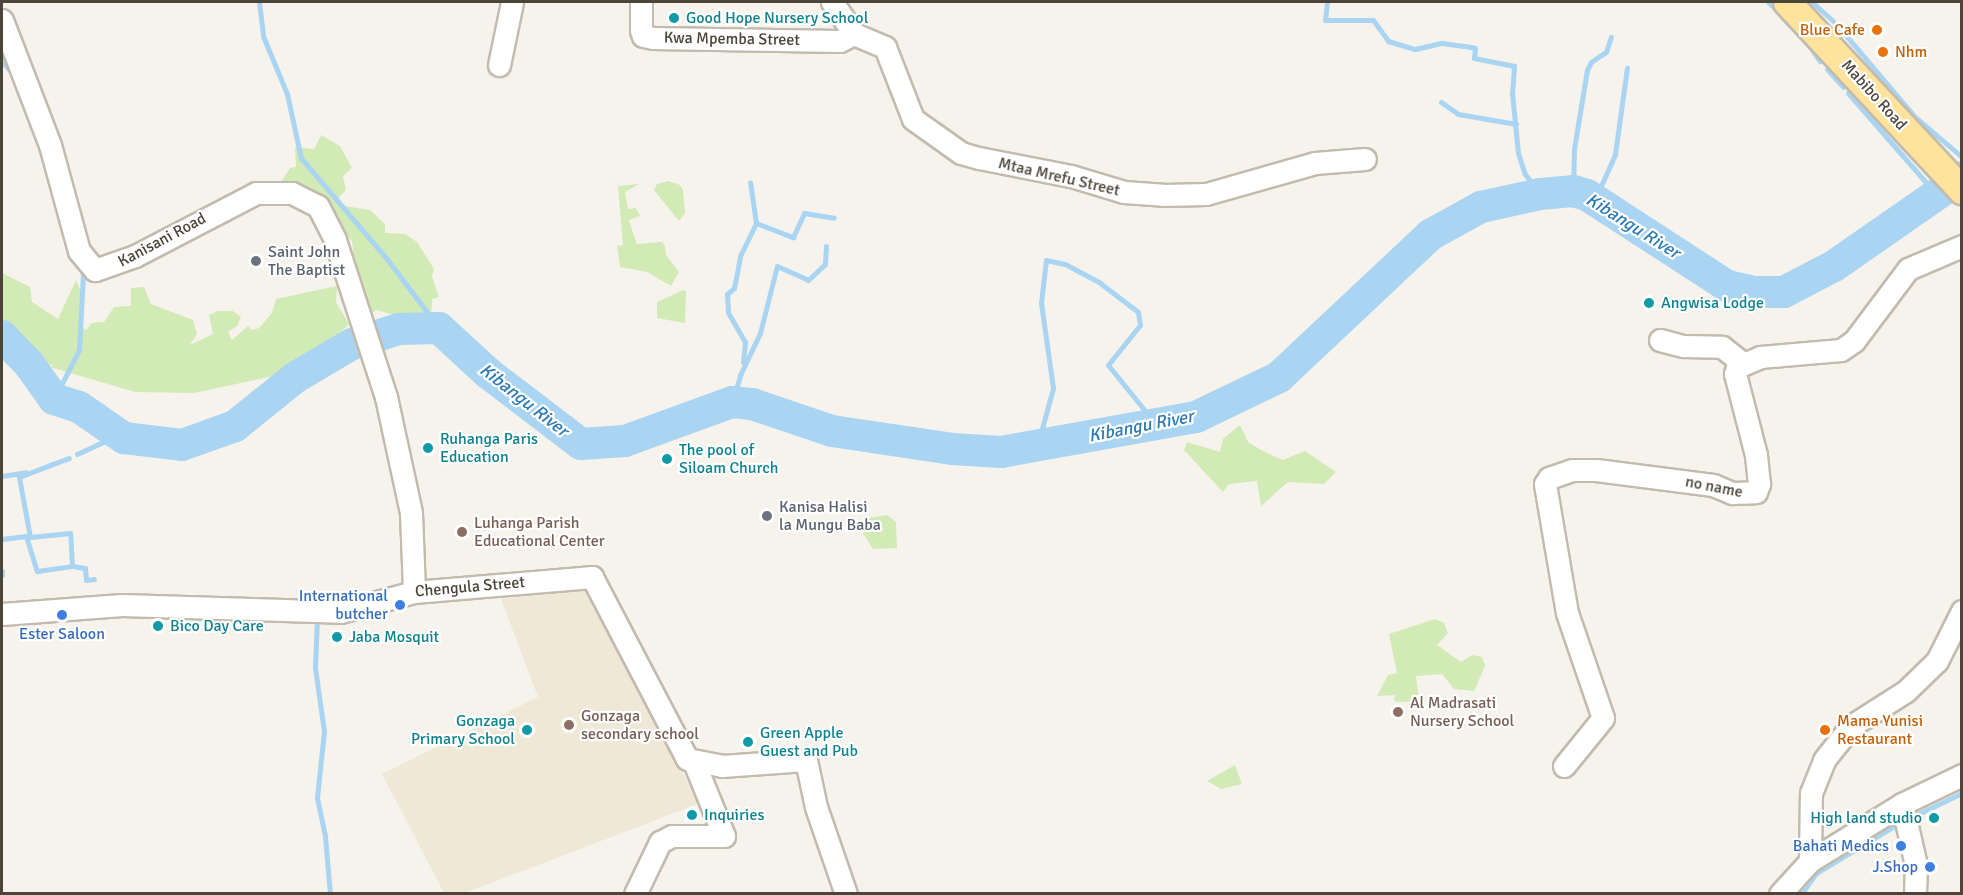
<!DOCTYPE html>
<html>
<head>
<meta charset="utf-8">
<style>
	body { margin:0 }
	#map { position:relative; width:1963px; height:895px; overflow:hidden; background:#f6f3ec; font-family:Signika,sans-serif }
	div>[style] { position:absolute }
	[style*='--x'] { left:calc(var(--x)*1px); top:calc(var(--y)*1px); width:calc(var(--w)*1px); rotate:calc(var(--a)*1deg) }
	.education>* { inset:0; background:#efe8d6 }
	.green>* { inset:0; background:#d2eab5 }
	.stream>* { height:5px; margin:-2.5px; padding:0 2.5px; transform-origin:2.5px; border-radius:2.5px; background:#a9d4f2 }
	.river>* { height:32px; margin:-16px; padding:0 16px; transform-origin:16px; border-radius:16px; background:#a9d4f2 }
	.roads { filter:drop-shadow(2px 0 #c2bbae) drop-shadow(-2px 0 #c2bbae) drop-shadow(0 2px #c2bbae) drop-shadow(0 -2px #c2bbae) }
	.minor>* { height:21px; margin:-10.5px; padding:0 10.5px; transform-origin:10.5px; border-radius:10.5px; background:#fff }
	.major>* { height:27px; margin:-13.5px; padding:0 13.5px; transform-origin:13.5px; border-radius:13.5px; background:#ffe39c }
	.dots>* { width:16px; height:16px; translate:-50% -50%; box-sizing:border-box; border:3px solid #fff; border-radius:50% }
	span { translate:-50% -50%; white-space:nowrap; text-align:center; line-height:1.15; -webkit-text-stroke:4.5px #fff; paint-order:stroke }
	.culture-label { font-size:16px; color:#0d838f }
	.left { translate:0 -50%; text-align:left }
	.right { translate:-100% -50%; text-align:right }
	.food-label { font-size:16px; color:#c56008 }
	.street-label { font-size:16px; color:#4b4439 }
	.worship-label { font-size:16px; color:#5b616d }
	.education-label { font-size:16px; color:#785e54 }
	.shop-label { font-size:16px; color:#366cbe }
	.water-label { font-size:18px; color:#2e7ab2; font-style:italic }
	.frame { position:absolute; inset:0; border:3px solid #4b4439; pointer-events:none }
</style>
</head>
<body>
<div id="map">
	<div class="education">
		<i style="clip-path:polygon(592px 589px,698px 804px,465px 893px,444px 893px,382px 774px,538px 697px,501px 599px)"></i>
	</div>
	<div class="green">
		<i style="clip-path:polygon(321px 135px,340px 146px,352px 168px,343px 176px,346px 190px,338px 198px,344px 206px,370px 210px,385px 224px,385px 233px,405px 234px,417px 242px,434px 269px,432px 277px,439px 297px,432px 299px,431px 321px,426px 323px,376px 310px,368px 317px,355px 269px,352px 241px,346px 236px,334px 242px,336px 226px,280px 184px,290px 168px,296px 167px,295px 147px,314px 149px)"></i>
		<i style="clip-path:polygon(668px 181px,680px 185px,683px 190px,685px 213px,679px 221px,654px 190px,657px 184px)"></i>
		<i style="clip-path:polygon(639px 184px,625px 192px,628px 209px,636px 208px,640px 216px,629px 220px,633px 233px,637px 244px,662px 242px,665px 246px,666px 255px,679px 272px,671px 286px,647px 272px,620px 267px,617px 246px,623px 245px,618px 186px)"></i>
		<i style="clip-path:polygon(2px 273px,30px 287px,32px 302px,58px 319px,76px 280px,81px 291px,80px 326px,86px 330px,92px 323px,104px 322px,114px 307px,131px 306px,131px 288px,144px 287px,151px 304px,193px 320px,197px 334px,190px 345px,213px 334px,209px 315px,218px 311px,233px 311px,241px 317px,237px 326px,228px 332px,232px 340px,248px 326px,252px 330px,259px 328px,272px 313px,276px 299px,337px 286px,336px 302px,349px 324px,318px 353px,295px 364px,292px 372px,194px 393px,135px 392px,50px 367px,53px 365px,43px 364px,10px 337px,2px 329px)"></i>
		<i style="clip-path:polygon(683px 290px,686px 291px,685px 323px,657px 318px,657px 302px)"></i>
		<i style="clip-path:polygon(1240px 425px,1248px 442px,1263px 451px,1283px 460px,1305px 451px,1336px 472px,1324px 484px,1288px 482px,1261px 506px,1257px 481px,1229px 484px,1223px 492px,1184px 450px,1187px 442px,1220px 452px,1223px 439px)"></i>
		<i style="clip-path:polygon(887px 515px,896px 522px,897px 548px,873px 549px,861px 530px,868px 518px)"></i>
		<i style="clip-path:polygon(1435px 619px,1444px 623px,1448px 633px,1437px 645px,1461px 662px,1472px 655px,1482px 657px,1485px 666px,1474px 691px,1454px 689px,1442px 674px,1416px 676px,1419px 701px,1399px 702px,1394px 701px,1395px 695px,1377px 696px,1388px 675px,1397px 673px,1389px 634px)"></i>
		<i style="clip-path:polygon(1235px 765px,1242px 784px,1221px 789px,1207px 781px)"></i>
	</div>
	<div class="stream">
		<i style="--x:259;--y:2;--w:34;--a:83"></i>
		<i style="--x:263;--y:36;--w:63;--a:67.5"></i>
		<i style="--x:287;--y:94;--w:66;--a:77.7"></i>
		<i style="--x:301;--y:158;--w:133;--a:49.6"></i>
		<i style="--x:387;--y:259;--w:86;--a:53"></i>
		<i style="--x:1327;--y:2;--w:18;--a:96"></i>
		<i style="--x:1325;--y:20;--w:48;--a:0"></i>
		<i style="--x:1373;--y:20;--w:26;--a:54"></i>
		<i style="--x:1388;--y:41;--w:28;--a:17"></i>
		<i style="--x:1415;--y:49;--w:28;--a:-13"></i>
		<i style="--x:1442;--y:43;--w:29;--a:8"></i>
		<i style="--x:1471;--y:47;--w:4;--a:14"></i>
		<i style="--x:1475;--y:48;--w:10;--a:96"></i>
		<i style="--x:1474;--y:58;--w:41;--a:11.3"></i>
		<i style="--x:1514;--y:66;--w:27;--a:94"></i>
		<i style="--x:1512;--y:93;--w:60;--a:84.3"></i>
		<i style="--x:1518;--y:153;--w:22;--a:72"></i>
		<i style="--x:1525;--y:174;--w:25;--a:53"></i>
		<i style="--x:1768;--y:2;--w:16;--a:43"></i>
		<i style="--x:1812;--y:2;--w:28;--a:42"></i>
		<i style="--x:1838;--y:26;--w:119;--a:49.8"></i>
		<i style="--x:1915;--y:117;--w:62;--a:40.4"></i>
		<i style="--x:1808;--y:44;--w:21;--a:55"></i>
		<i style="--x:2;--y:61;--w:19;--a:51"></i>
		<i style="--x:1827;--y:69;--w:24;--a:48"></i>
		<i style="--x:1848;--y:93;--w:137;--a:48.9"></i>
		<i style="--x:1441;--y:102;--w:21;--a:35"></i>
		<i style="--x:1458;--y:114;--w:59;--a:9.8"></i>
		<i style="--x:1573;--y:191;--w:42;--a:-88.6"></i>
		<i style="--x:1574;--y:149;--w:80;--a:-80.7"></i>
		<i style="--x:1587;--y:70;--w:9;--a:-63"></i>
		<i style="--x:1591;--y:62;--w:18;--a:-34"></i>
		<i style="--x:1606;--y:52;--w:16;--a:-72"></i>
		<i style="--x:1601;--y:203;--w:17;--a:-90"></i>
		<i style="--x:1601;--y:186;--w:35;--a:-66"></i>
		<i style="--x:1615;--y:154;--w:87;--a:-82.1"></i>
		<i style="--x:756;--y:223;--w:40;--a:21"></i>
		<i style="--x:793;--y:237;--w:26;--a:-65"></i>
		<i style="--x:804;--y:213;--w:30;--a:9"></i>
		<i style="--x:743;--y:362;--w:20;--a:-84"></i>
		<i style="--x:745;--y:342;--w:34;--a:-120"></i>
		<i style="--x:728;--y:312;--w:18;--a:-93"></i>
		<i style="--x:727;--y:294;--w:9;--a:-41"></i>
		<i style="--x:734;--y:288;--w:33;--a:-79"></i>
		<i style="--x:740;--y:256;--w:37;--a:-64"></i>
		<i style="--x:756;--y:223;--w:41;--a:-98.3"></i>
		<i style="--x:54;--y:399;--w:55;--a:-63"></i>
		<i style="--x:79;--y:350;--w:76;--a:-87"></i>
		<i style="--x:83;--y:274;--w:11;--a:-112"></i>
		<i style="--x:732;--y:402;--w:28;--a:-73"></i>
		<i style="--x:740;--y:375;--w:47;--a:-64.5"></i>
		<i style="--x:760;--y:333;--w:69;--a:-75.8"></i>
		<i style="--x:777;--y:266;--w:34;--a:24"></i>
		<i style="--x:808;--y:280;--w:23;--a:-43"></i>
		<i style="--x:825;--y:264;--w:18;--a:-87"></i>
		<i style="--x:1038;--y:443;--w:57;--a:-74.7"></i>
		<i style="--x:1053;--y:388;--w:86;--a:-98"></i>
		<i style="--x:1041;--y:303;--w:43;--a:-83.4"></i>
		<i style="--x:1046;--y:260;--w:19;--a:12"></i>
		<i style="--x:1065;--y:264;--w:40;--a:28"></i>
		<i style="--x:1100;--y:283;--w:48;--a:37.3"></i>
		<i style="--x:1138;--y:312;--w:13;--a:81"></i>
		<i style="--x:1140;--y:325;--w:51;--a:128.7"></i>
		<i style="--x:1108;--y:365;--w:75;--a:51"></i>
		<i style="--x:77;--y:454;--w:41;--a:-24.7"></i>
		<i style="--x:114;--y:437;--w:10;--a:6"></i>
		<i style="--x:50;--y:465;--w:20;--a:-20"></i>
		<i style="--x:2;--y:476;--w:24;--a:-9"></i>
		<i style="--x:2;--y:539;--w:24;--a:-7"></i>
		<i style="--x:26;--y:536;--w:37;--a:73"></i>
		<i style="--x:37;--y:571;--w:35;--a:-8"></i>
		<i style="--x:72;--y:566;--w:33;--a:-93"></i>
		<i style="--x:70;--y:533;--w:40;--a:174.3"></i>
		<i style="--x:30;--y:537;--w:61;--a:-100.4"></i>
		<i style="--x:19;--y:477;--w:36;--a:-21"></i>
		<i style="--x:72;--y:566;--w:13;--a:9"></i>
		<i style="--x:85;--y:568;--w:12;--a:85"></i>
		<i style="--x:86;--y:580;--w:8;--a:-7"></i>
		<i style="--x:2;--y:571;--w:4;--a:90"></i>
		<i style="--x:317;--y:618;--w:50;--a:92.3"></i>
		<i style="--x:315;--y:668;--w:64;--a:81.9"></i>
		<i style="--x:324;--y:731;--w:67;--a:96"></i>
		<i style="--x:317;--y:798;--w:39;--a:78"></i>
		<i style="--x:325;--y:836;--w:58;--a:85.1"></i>
		<i style="--x:1916;--y:815;--w:51;--a:-25.6"></i>
		<i style="--x:1801;--y:894;--w:26;--a:-54"></i>
		<i style="--x:1816;--y:873;--w:96;--a:-30.9"></i>
		<i style="--x:1898;--y:824;--w:4;--a:76"></i>
	</div>
	<div class="river">
		<i style="--x:2;--y:336;--w:39;--a:46"></i>
		<i style="--x:29;--y:364;--w:43;--a:54.5"></i>
		<i style="--x:54;--y:399;--w:26;--a:18"></i>
		<i style="--x:79;--y:407;--w:55;--a:34.6"></i>
		<i style="--x:124;--y:438;--w:58;--a:6.9"></i>
		<i style="--x:182;--y:445;--w:56;--a:-19.7"></i>
		<i style="--x:235;--y:426;--w:78;--a:-38.8"></i>
		<i style="--x:296;--y:377;--w:65;--a:-30.5"></i>
		<i style="--x:352;--y:344;--w:49;--a:-17.7"></i>
		<i style="--x:399;--y:329;--w:40;--a:-1.4"></i>
		<i style="--x:439;--y:328;--w:67;--a:42.6"></i>
		<i style="--x:488;--y:373;--w:117;--a:37.4"></i>
		<i style="--x:581;--y:444;--w:44;--a:-3.9"></i>
		<i style="--x:625;--y:441;--w:114;--a:-20"></i>
		<i style="--x:732;--y:402;--w:20;--a:6"></i>
		<i style="--x:752;--y:404;--w:84;--a:18.6"></i>
		<i style="--x:832;--y:431;--w:121;--a:8.5"></i>
		<i style="--x:952;--y:449;--w:49;--a:3.5"></i>
		<i style="--x:1001;--y:452;--w:198;--a:-10.2"></i>
		<i style="--x:1196;--y:417;--w:92;--a:-25.7"></i>
		<i style="--x:1279;--y:377;--w:207;--a:-43.2"></i>
		<i style="--x:1430;--y:235;--w:58;--a:-28.8"></i>
		<i style="--x:1481;--y:207;--w:60;--a:-12.4"></i>
		<i style="--x:1540;--y:194;--w:33;--a:-5"></i>
		<i style="--x:1573;--y:191;--w:15;--a:16"></i>
		<i style="--x:1587;--y:195;--w:167;--a:33"></i>
		<i style="--x:1727;--y:286;--w:29;--a:12"></i>
		<i style="--x:1755;--y:292;--w:29;--a:0"></i>
		<i style="--x:1784;--y:292;--w:56;--a:-27.5"></i>
		<i style="--x:1834;--y:266;--w:156;--a:-34.8"></i>
	</div>
	<div class="roads">
		<div class="minor">
			<i style="--x:641;--y:2;--w:28;--a:90"></i>
			<i style="--x:641;--y:30;--w:6;--a:72"></i>
			<i style="--x:643;--y:36;--w:10;--a:11"></i>
			<i style="--x:653;--y:38;--w:187;--a:0.9"></i>
			<i style="--x:840;--y:41;--w:16;--a:-27"></i>
			<i style="--x:832;--y:2;--w:39;--a:55"></i>
			<i style="--x:854;--y:34;--w:34;--a:23"></i>
			<i style="--x:885;--y:47;--w:77;--a:68.7"></i>
			<i style="--x:913;--y:119;--w:59;--a:35.3"></i>
			<i style="--x:961;--y:153;--w:19;--a:16"></i>
			<i style="--x:979;--y:158;--w:94;--a:11.1"></i>
			<i style="--x:1071;--y:176;--w:55;--a:16.8"></i>
			<i style="--x:1124;--y:192;--w:39;--a:4"></i>
			<i style="--x:1163;--y:195;--w:43;--a:-1.3"></i>
			<i style="--x:1206;--y:194;--w:113;--a:-15.9"></i>
			<i style="--x:1315;--y:163;--w:50;--a:-4.6"></i>
			<i style="--x:2;--y:20;--w:134;--a:69"></i>
			<i style="--x:50;--y:145;--w:110;--a:74.7"></i>
			<i style="--x:79;--y:251;--w:25;--a:50"></i>
			<i style="--x:95;--y:270;--w:42;--a:-19.3"></i>
			<i style="--x:135;--y:256;--w:136;--a:-27.5"></i>
			<i style="--x:256;--y:193;--w:36;--a:0"></i>
			<i style="--x:292;--y:193;--w:29;--a:27"></i>
			<i style="--x:318;--y:206;--w:38;--a:63"></i>
			<i style="--x:335;--y:240;--w:165;--a:72"></i>
			<i style="--x:386;--y:397;--w:119;--a:77.8"></i>
			<i style="--x:411;--y:513;--w:79;--a:87.8"></i>
			<i style="--x:499;--y:65;--w:64;--a:-78.3"></i>
			<i style="--x:1660;--y:340;--w:24;--a:15"></i>
			<i style="--x:1683;--y:346;--w:39;--a:1"></i>
			<i style="--x:1722;--y:347;--w:24;--a:38"></i>
			<i style="--x:2;--y:614;--w:120;--a:-4.3"></i>
			<i style="--x:122;--y:605;--w:218;--a:1.8"></i>
			<i style="--x:340;--y:612;--w:77;--a:-15.1"></i>
			<i style="--x:414;--y:592;--w:179;--a:-4.8"></i>
			<i style="--x:592;--y:577;--w:205;--a:62.4"></i>
			<i style="--x:687;--y:759;--w:36;--a:11"></i>
			<i style="--x:722;--y:766;--w:84;--a:-4.1"></i>
			<i style="--x:806;--y:760;--w:48;--a:78"></i>
			<i style="--x:816;--y:807;--w:92;--a:71"></i>
			<i style="--x:1564;--y:766;--w:62;--a:-50.9"></i>
			<i style="--x:1603;--y:718;--w:111;--a:-108.9"></i>
			<i style="--x:1567;--y:613;--w:131;--a:-99.7"></i>
			<i style="--x:1545;--y:484;--w:7;--a:-56"></i>
			<i style="--x:1549;--y:478;--w:24;--a:-19"></i>
			<i style="--x:1572;--y:470;--w:24;--a:0"></i>
			<i style="--x:1596;--y:470;--w:118;--a:7.3"></i>
			<i style="--x:1713;--y:485;--w:21;--a:23"></i>
			<i style="--x:1732;--y:493;--w:24;--a:-2"></i>
			<i style="--x:1756;--y:492;--w:9;--a:-69"></i>
			<i style="--x:1759;--y:484;--w:29;--a:-96"></i>
			<i style="--x:1756;--y:455;--w:84;--a:-104.5"></i>
			<i style="--x:1735;--y:374;--w:7;--a:-74"></i>
			<i style="--x:1737;--y:367;--w:25;--a:-23"></i>
			<i style="--x:1760;--y:357;--w:81;--a:-4.9"></i>
			<i style="--x:1841;--y:350;--w:16;--a:-35"></i>
			<i style="--x:1854;--y:341;--w:90;--a:-53.1"></i>
			<i style="--x:1908;--y:269;--w:59;--a:-23.1"></i>
			<i style="--x:1902;--y:804;--w:63;--a:77.1"></i>
			<i style="--x:1916;--y:865;--w:29;--a:92"></i>
			<i style="--x:1810;--y:861;--w:68;--a:-89.2"></i>
			<i style="--x:1811;--y:793;--w:35;--a:-68"></i>
			<i style="--x:1824;--y:760;--w:43;--a:-51.5"></i>
			<i style="--x:1851;--y:726;--w:65;--a:-32.5"></i>
			<i style="--x:1906;--y:691;--w:43;--a:-44.1"></i>
			<i style="--x:1937;--y:661;--w:56;--a:-63.4"></i>
			<i style="--x:635;--y:894;--w:58;--a:-64.3"></i>
			<i style="--x:660;--y:842;--w:13;--a:-27"></i>
			<i style="--x:672;--y:836;--w:52;--a:0"></i>
			<i style="--x:724;--y:836;--w:80;--a:-112.1"></i>
			<i style="--x:1780;--y:894;--w:45;--a:-47.7"></i>
			<i style="--x:1810;--y:861;--w:108;--a:-31.8"></i>
			<i style="--x:1902;--y:804;--w:67;--a:-25.8"></i>
		</div>
		<div class="major">
			<i style="--x:1787;--y:2;--w:257;--a:47.1"></i>
		</div>
	</div>
	<div class="dots">
		<i style="left:674px;top:18px;background:#0f9aa8"></i>
		<i style="left:1877px;top:30px;background:#e8710a"></i>
		<i style="left:1883px;top:52px;background:#e8710a"></i>
		<i style="left:256px;top:261px;background:#6b7280"></i>
		<i style="left:1649px;top:303px;background:#0f9aa8"></i>
		<i style="left:428px;top:448px;background:#0f9aa8"></i>
		<i style="left:667px;top:459px;background:#0f9aa8"></i>
		<i style="left:767px;top:516px;background:#6b7280"></i>
		<i style="left:462px;top:532px;background:#8d6e63"></i>
		<i style="left:400px;top:605px;background:#3f7fe0"></i>
		<i style="left:62px;top:615px;background:#3f7fe0"></i>
		<i style="left:158px;top:626px;background:#0f9aa8"></i>
		<i style="left:337px;top:637px;background:#0f9aa8"></i>
		<i style="left:1398px;top:712px;background:#8d6e63"></i>
		<i style="left:569px;top:725px;background:#8d6e63"></i>
		<i style="left:527px;top:730px;background:#0f9aa8"></i>
		<i style="left:1825px;top:730px;background:#e8710a"></i>
		<i style="left:748px;top:742px;background:#0f9aa8"></i>
		<i style="left:692px;top:815px;background:#0f9aa8"></i>
		<i style="left:1934px;top:818px;background:#0f9aa8"></i>
		<i style="left:1901px;top:846px;background:#3f7fe0"></i>
		<i style="left:1930px;top:867px;background:#3f7fe0"></i>
	</div>
	<div class="culture-label">
		<span class="left" style="left:686px;top:18px">Good Hope Nursery School</span>
		<span class="left" style="left:1661px;top:303px">Angwisa Lodge</span>
		<span class="left" style="left:440px;top:448px">Ruhanga Paris<br>Education</span>
		<span class="left" style="left:679px;top:459px">The pool of<br>Siloam Church</span>
		<span class="left" style="left:170px;top:626px">Bico Day Care</span>
		<span class="left" style="left:349px;top:637px">Jaba Mosquit</span>
		<span class="right" style="left:515px;top:730px">Gonzaga<br>Primary School</span>
		<span class="left" style="left:760px;top:742px">Green Apple<br>Guest and Pub</span>
		<span class="left" style="left:704px;top:815px">Inquiries</span>
		<span class="right" style="left:1922px;top:818px">High land studio</span>
	</div>
	<div class="food-label">
		<span class="right" style="left:1865px;top:30px">Blue Cafe</span>
		<span class="left" style="left:1895px;top:52px">Nhm</span>
		<span class="left" style="left:1837px;top:730px">Mama Yunisi<br>Restaurant</span>
	</div>
	<div class="street-label">
		<span style="left:732px;top:39px;rotate:1deg">Kwa Mpemba Street</span>
		<span style="left:1874px;top:95px;rotate:48deg">Mabibo Road</span>
		<span style="left:1059px;top:177px;rotate:13deg">Mtaa Mrefu Street</span>
		<span style="left:162px;top:240px;rotate:-28deg">Kanisani Road</span>
		<span style="left:1714px;top:487px;rotate:11deg">no name</span>
		<span style="left:470px;top:587px;rotate:-5deg">Chengula Street</span>
	</div>
	<div class="worship-label">
		<span class="left" style="left:268px;top:261px">Saint John<br>The Baptist</span>
		<span class="left" style="left:779px;top:516px">Kanisa Halisi<br>la Mungu Baba</span>
	</div>
	<div class="education-label">
		<span class="left" style="left:474px;top:532px">Luhanga Parish<br>Educational Center</span>
		<span class="left" style="left:1410px;top:712px">Al Madrasati<br>Nursery School</span>
		<span class="left" style="left:581px;top:725px">Gonzaga<br>secondary school</span>
	</div>
	<div class="shop-label">
		<span class="right" style="left:388px;top:605px">International<br>butcher</span>
		<span style="left:62px;top:634px">Ester Saloon</span>
		<span class="right" style="left:1889px;top:846px">Bahati Medics</span>
		<span class="right" style="left:1918px;top:867px">J.Shop</span>
	</div>
	<div class="water-label">
		<span style="left:1633px;top:226px;rotate:32deg">Kibangu River</span>
		<span style="left:524px;top:400px;rotate:38deg">Kibangu River</span>
		<span style="left:1141px;top:426px;rotate:-11deg">Kibangu River</span>
	</div>
	<div class="frame"></div>
</div>
</body>
</html>
